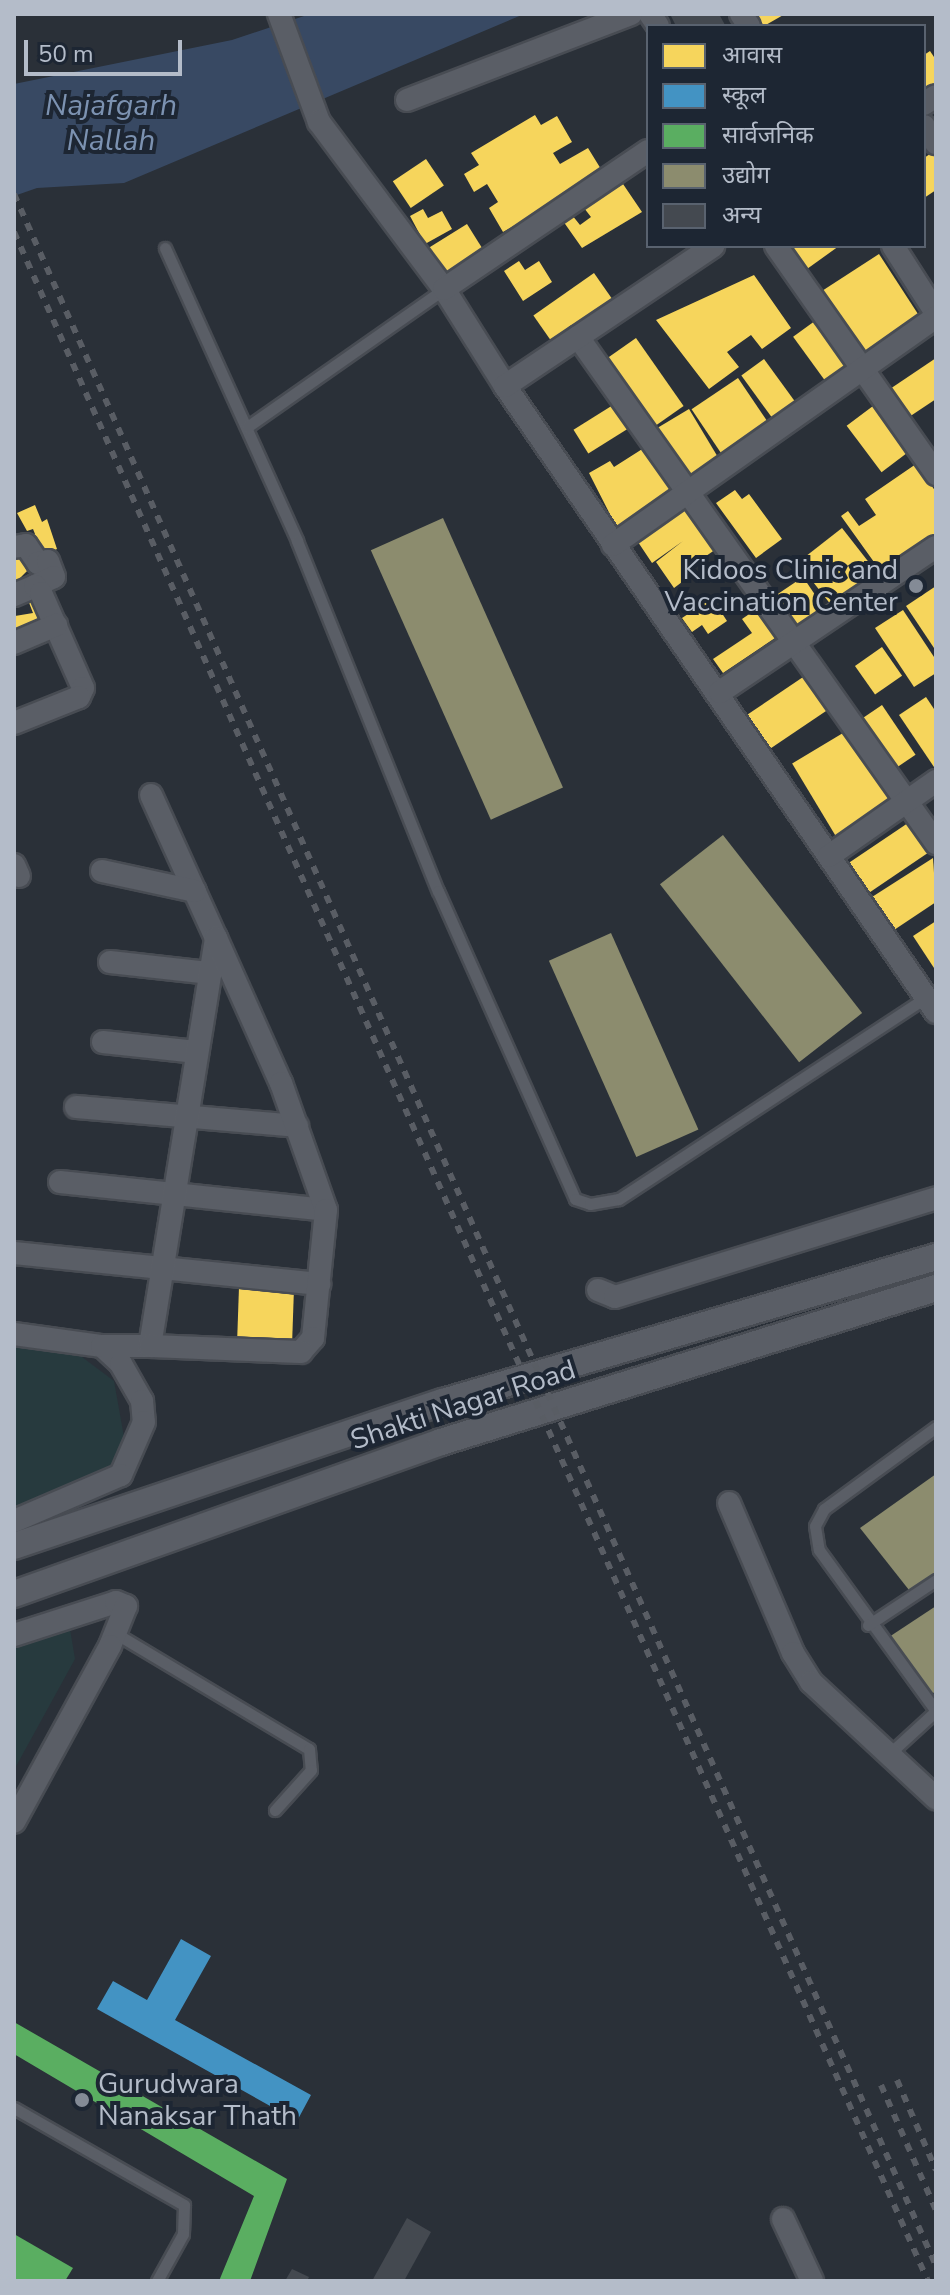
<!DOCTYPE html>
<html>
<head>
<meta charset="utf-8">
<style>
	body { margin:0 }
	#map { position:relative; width:950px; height:2295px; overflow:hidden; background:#2a3038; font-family:"Nunito Sans","Noto Sans Devanagari",sans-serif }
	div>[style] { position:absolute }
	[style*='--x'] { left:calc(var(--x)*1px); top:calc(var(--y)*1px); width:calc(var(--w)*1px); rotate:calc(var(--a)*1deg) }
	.green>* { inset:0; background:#273a3e }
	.water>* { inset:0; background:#384963 }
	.homes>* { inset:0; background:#f6d55c; transform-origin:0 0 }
	.schools>* { inset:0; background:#4393c3 }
	.public>* { inset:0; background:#5aae61 }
	.industry>* { inset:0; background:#8c8c6e; transform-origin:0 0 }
	.building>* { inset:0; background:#444950 }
	.roads { filter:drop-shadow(2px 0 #484c53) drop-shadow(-2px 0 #484c53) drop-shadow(0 2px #484c53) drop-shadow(0 -2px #484c53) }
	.service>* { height:11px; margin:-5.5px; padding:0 5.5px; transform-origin:5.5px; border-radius:5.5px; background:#5a5e66 }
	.minor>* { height:22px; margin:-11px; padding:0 11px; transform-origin:11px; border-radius:11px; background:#5a5e66 }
	.tertiary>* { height:26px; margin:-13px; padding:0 13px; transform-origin:13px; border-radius:13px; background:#5a5e66 }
	.rail>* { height:6px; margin-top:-3px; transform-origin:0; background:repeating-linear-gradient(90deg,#595d64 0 8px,transparent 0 16px) }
	.dots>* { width:22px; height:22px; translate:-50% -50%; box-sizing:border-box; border:4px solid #1d2633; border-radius:50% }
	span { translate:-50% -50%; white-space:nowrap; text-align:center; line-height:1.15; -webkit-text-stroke:8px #1d2633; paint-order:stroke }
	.poi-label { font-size:28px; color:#b4bcc9 }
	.right { translate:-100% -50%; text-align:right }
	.left { translate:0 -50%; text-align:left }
	.street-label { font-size:28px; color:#b4bcc9 }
	.water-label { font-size:30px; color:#7c92b1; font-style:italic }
	.frame { position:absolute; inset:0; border:16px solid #b4bcc9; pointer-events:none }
	.legend { position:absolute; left:646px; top:24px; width:280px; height:224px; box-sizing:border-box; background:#1d2633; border:2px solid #59626f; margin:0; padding:10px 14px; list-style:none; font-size:24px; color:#b4bcc9 }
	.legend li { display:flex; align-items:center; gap:16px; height:40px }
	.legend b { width:40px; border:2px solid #59626f }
	.scale { position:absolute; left:24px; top:40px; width:158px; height:36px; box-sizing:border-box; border:4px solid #b4bcc9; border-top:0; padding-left:10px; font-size:24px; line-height:28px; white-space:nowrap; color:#b4bcc9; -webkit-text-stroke:6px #1d2633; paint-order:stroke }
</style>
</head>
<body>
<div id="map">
	<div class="green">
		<i style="clip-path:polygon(14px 1347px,78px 1354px,114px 1381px,124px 1437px,106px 1475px,14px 1509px)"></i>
		<i style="clip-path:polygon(70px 1629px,75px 1659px,14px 1770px,14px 1646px)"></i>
	</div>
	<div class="water">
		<i style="clip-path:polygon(310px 14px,524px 14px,124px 183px,37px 188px,14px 196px,14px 84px,232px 40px)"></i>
	</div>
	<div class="homes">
		<i style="clip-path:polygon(756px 14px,785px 14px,764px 26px)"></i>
		<i style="clip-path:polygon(930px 51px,936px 60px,936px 84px,924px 92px,924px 55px)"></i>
		<i style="clip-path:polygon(535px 115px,541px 125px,557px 116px,572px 142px,553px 153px,560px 164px,588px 148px,604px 174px,503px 232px,489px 208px,498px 202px,487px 184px,474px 192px,464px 174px,479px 165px,471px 153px)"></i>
		<i style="clip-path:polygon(936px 150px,936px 190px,924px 198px,924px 158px)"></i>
		<i style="left:426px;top:159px;width:32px;height:40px;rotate:56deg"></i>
		<i style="clip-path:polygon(623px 184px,642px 212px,582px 248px,563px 221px,572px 215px,580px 225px,591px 217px,584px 208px)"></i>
		<i style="clip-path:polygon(423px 209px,428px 218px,442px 211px,452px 229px,425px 244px,410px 216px)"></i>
		<i style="left:467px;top:224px;width:34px;height:45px;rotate:58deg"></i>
		<i style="clip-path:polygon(791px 246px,839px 246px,807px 269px)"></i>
		<i style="left:879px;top:254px;width:82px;height:75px;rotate:57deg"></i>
		<i style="clip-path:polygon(519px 261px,525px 270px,539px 261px,552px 282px,523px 301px,504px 271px)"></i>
		<i style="left:594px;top:273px;width:32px;height:74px;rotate:55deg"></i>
		<i style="clip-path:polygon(754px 275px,791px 328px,762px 349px,751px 335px,727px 352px,739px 367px,709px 389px,656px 320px)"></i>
		<i style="left:819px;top:318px;width:60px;height:32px;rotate:54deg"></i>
		<i style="left:636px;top:338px;width:83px;height:40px;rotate:55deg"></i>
		<i style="clip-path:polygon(936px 358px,936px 399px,903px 421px,884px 393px)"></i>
		<i style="left:764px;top:359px;width:57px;height:28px;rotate:54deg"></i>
		<i style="left:738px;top:378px;width:55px;height:56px;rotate:56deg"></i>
		<i style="left:621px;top:400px;width:28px;height:56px;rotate:58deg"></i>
		<i style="left:877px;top:403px;width:58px;height:38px;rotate:53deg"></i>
		<i style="left:689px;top:409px;width:61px;height:38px;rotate:59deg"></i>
		<i style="clip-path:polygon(647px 446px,676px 495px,618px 530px,589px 473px,610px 461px,614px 467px)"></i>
		<i style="clip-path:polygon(916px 464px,936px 492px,936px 540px,884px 576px,841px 516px,848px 511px,859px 526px,876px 515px,865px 499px)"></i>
		<i style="clip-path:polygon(735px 490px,742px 499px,749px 494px,782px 539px,756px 558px,716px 503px)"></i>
		<i style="clip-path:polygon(689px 503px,719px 547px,686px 570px,690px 576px,674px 588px,656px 562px,683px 541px,652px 563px,636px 539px)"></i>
		<i style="clip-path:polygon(35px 505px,42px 522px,47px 519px,57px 549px,37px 558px,29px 537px,35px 534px,33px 529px,27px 531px,17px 513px)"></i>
		<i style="left:842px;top:528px;width:54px;height:56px;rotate:52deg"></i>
		<i style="clip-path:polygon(29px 550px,41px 566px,34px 581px,29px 569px,14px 584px,14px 556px)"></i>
		<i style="left:803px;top:577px;width:52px;height:34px;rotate:56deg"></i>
		<i style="clip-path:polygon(936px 586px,936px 651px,906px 606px)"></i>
		<i style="clip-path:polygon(38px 595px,50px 623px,14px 638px,15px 616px,33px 613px,28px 600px)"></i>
		<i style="clip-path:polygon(712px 598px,727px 621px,708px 634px,702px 625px,692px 632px,682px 618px)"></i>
		<i style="clip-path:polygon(761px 606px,781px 634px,723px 673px,713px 659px,752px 633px,742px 619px)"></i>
		<i style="clip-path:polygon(903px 610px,936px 660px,936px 673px,914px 687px,875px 628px)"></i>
		<i style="left:882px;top:647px;width:35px;height:33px;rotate:55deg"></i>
		<i style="left:812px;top:671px;width:41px;height:80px;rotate:56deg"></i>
		<i style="clip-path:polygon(926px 697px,936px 712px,934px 767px,899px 715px)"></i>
		<i style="left:882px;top:705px;width:60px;height:32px;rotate:56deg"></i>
		<i style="left:853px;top:727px;width:84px;height:71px;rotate:59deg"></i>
		<i style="left:908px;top:823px;width:36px;height:73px;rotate:56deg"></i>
		<i style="clip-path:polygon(933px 858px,936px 902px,894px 930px,872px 897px)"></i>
		<i style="clip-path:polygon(936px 921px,936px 971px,913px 936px)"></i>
		<i style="left:239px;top:1287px;width:55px;height:59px;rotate:2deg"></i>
	</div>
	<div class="schools">
		<i style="clip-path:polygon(181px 1939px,211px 1956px,175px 2020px,311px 2095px,297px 2121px,97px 2009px,113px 1981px,147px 2000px)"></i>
	</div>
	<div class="public">
		<i style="clip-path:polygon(14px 2022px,287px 2179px,250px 2281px,219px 2281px,254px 2196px,14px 2054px)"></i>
		<i style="clip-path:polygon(14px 2234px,73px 2268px,65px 2281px,14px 2281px)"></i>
	</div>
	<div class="industry">
		<i style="left:443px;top:518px;width:295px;height:79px;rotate:66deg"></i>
		<i style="left:723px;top:835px;width:226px;height:80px;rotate:52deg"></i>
		<i style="left:611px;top:933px;width:215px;height:68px;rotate:66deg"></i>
		<i style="clip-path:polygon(936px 1474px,936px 1572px,909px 1590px,860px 1528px)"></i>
		<i style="clip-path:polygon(936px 1606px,936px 1691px,929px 1696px,889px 1637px)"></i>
	</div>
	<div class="building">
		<i style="clip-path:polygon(670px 14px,719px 14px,725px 25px,676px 26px)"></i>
		<i style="clip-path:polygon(407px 2218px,431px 2232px,404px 2281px,372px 2281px)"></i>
		<i style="clip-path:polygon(292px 2269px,309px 2277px,307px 2281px,285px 2281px)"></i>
	</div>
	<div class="roads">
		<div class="service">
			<i style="--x:165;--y:248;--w:321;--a:65.7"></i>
			<i style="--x:297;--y:541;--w:377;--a:68.1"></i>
			<i style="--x:438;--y:891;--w:337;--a:66"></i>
			<i style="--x:575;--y:1199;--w:16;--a:18"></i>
			<i style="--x:590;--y:1204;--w:29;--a:-10"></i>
			<i style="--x:619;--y:1199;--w:367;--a:-33.3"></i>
			<i style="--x:247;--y:427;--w:241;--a:-35"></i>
			<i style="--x:936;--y:1427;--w:139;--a:143.8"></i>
			<i style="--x:824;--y:1509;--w:19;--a:118"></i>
			<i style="--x:815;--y:1526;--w:24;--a:81"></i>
			<i style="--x:819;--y:1550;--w:199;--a:54"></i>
			<i style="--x:868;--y:1625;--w:82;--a:-33.5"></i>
			<i style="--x:115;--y:1633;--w:226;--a:30.9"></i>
			<i style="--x:309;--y:1749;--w:21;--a:85"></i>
			<i style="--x:311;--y:1770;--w:54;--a:132"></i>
			<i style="--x:889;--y:1754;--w:64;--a:-42.5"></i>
			<i style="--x:14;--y:2108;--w:196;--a:29.7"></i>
			<i style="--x:184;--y:2205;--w:29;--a:92"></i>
			<i style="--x:183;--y:2234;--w:54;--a:119"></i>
		</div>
		<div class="minor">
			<i style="--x:279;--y:14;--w:115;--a:69.7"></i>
			<i style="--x:319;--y:122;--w:209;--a:53.2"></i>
			<i style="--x:444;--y:289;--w:115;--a:57.8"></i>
			<i style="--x:505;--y:386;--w:760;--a:55.45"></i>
			<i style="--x:650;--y:14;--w:14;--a:56"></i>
			<i style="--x:741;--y:14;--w:14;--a:56"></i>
			<i style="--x:407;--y:100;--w:240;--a:-21"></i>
			<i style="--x:924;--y:104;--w:14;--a:-34"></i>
			<i style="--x:924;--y:126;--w:21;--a:55"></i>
			<i style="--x:776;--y:246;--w:279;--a:54.9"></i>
			<i style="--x:893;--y:246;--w:80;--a:57.3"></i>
			<i style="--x:444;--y:289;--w:246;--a:-34.1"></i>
			<i style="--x:578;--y:337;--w:620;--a:54.72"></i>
			<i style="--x:505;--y:386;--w:251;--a:-33.9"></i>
			<i style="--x:613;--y:545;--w:395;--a:-35.2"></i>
			<i style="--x:14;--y:547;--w:12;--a:-9"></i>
			<i style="--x:26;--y:545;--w:22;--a:56"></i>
			<i style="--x:38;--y:563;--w:10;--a:-11"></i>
			<i style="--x:48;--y:561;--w:17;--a:69"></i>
			<i style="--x:54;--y:577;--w:21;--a:155"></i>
			<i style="--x:14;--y:595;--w:23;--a:-23"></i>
			<i style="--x:35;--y:586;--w:9;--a:49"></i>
			<i style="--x:41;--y:593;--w:104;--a:66.1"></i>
			<i style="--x:83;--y:688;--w:10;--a:114"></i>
			<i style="--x:79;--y:697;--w:70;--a:158.2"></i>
			<i style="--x:14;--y:643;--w:46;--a:-23.2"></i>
			<i style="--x:720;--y:692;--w:260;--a:-33.9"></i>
			<i style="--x:151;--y:795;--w:157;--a:65.6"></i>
			<i style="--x:829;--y:856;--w:131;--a:-35"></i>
			<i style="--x:14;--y:865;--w:12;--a:66"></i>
			<i style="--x:102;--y:871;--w:95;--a:12.1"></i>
			<i style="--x:110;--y:962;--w:101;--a:6.3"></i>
			<i style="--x:103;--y:1042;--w:94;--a:6.1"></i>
			<i style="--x:76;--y:1107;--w:222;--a:4.9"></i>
			<i style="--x:60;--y:1182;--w:267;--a:6"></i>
			<i style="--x:14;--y:1253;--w:307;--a:5.8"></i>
			<i style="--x:598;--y:1290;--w:18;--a:22"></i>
			<i style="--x:615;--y:1297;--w:336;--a:-17.1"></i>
			<i style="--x:14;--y:1334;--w:89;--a:7.8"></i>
			<i style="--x:102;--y:1346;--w:26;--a:43"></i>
			<i style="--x:121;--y:1364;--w:43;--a:60.4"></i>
			<i style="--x:142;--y:1401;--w:21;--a:85"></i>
			<i style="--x:144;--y:1422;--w:58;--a:113.5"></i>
			<i style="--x:121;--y:1475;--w:116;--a:156.7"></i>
			<i style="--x:102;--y:1346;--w:48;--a:0"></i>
			<i style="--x:150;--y:1346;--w:413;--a:-80.8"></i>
			<i style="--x:216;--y:938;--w:159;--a:65.9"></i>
			<i style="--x:281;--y:1083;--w:135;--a:70.5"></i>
			<i style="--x:326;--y:1210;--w:129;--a:95.8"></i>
			<i style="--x:313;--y:1338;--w:18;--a:131"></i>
			<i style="--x:301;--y:1352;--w:151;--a:-177.7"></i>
			<i style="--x:729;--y:1503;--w:163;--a:66.9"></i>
			<i style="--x:793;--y:1653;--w:34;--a:58"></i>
			<i style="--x:811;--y:1682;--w:171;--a:42.9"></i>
			<i style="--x:14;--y:1635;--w:107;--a:-17.9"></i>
			<i style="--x:116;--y:1602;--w:11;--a:22"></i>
			<i style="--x:126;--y:1606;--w:43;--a:111.8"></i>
			<i style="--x:110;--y:1646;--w:200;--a:118.6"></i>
			<i style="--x:783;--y:2219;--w:68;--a:64.9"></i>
		</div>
		<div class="tertiary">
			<i style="--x:14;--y:1546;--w:453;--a:-18.6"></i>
			<i style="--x:443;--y:1402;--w:514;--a:-16.39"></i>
			<i style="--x:14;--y:1594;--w:453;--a:-19.6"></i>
			<i style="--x:441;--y:1442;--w:518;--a:-17.28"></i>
		</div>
	</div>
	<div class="rail">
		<i style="--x:14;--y:194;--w:2268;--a:66.01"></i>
		<i style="--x:14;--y:232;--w:2244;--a:65.96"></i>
		<i style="--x:897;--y:2080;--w:98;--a:66.6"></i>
		<i style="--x:881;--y:2085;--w:137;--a:66.3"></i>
	</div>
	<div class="dots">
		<i style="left:916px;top:586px;background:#848b96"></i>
		<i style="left:82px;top:2100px;background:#848b96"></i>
	</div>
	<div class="poi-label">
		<span class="right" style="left:898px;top:586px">Kidoos Clinic and<br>Vaccination Center</span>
		<span class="left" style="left:98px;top:2100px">Gurudwara<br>Nanaksar Thath</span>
	</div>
	<div class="street-label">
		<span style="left:463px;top:1405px;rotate:-18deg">Shakti Nagar Road</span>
	</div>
	<div class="water-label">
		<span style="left:111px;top:123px">Najafgarh<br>Nallah</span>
	</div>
	<div class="frame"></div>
	<ul class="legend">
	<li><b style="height:22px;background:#f6d55c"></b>आवास</li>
	<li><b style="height:22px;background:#4393c3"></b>स्कूल</li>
	<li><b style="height:22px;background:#5aae61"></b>सार्वजनिक</li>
	<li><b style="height:22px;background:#8c8c6e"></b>उद्योग</li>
	<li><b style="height:22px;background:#444950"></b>अन्य</li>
	</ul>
	<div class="scale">50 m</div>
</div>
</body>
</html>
